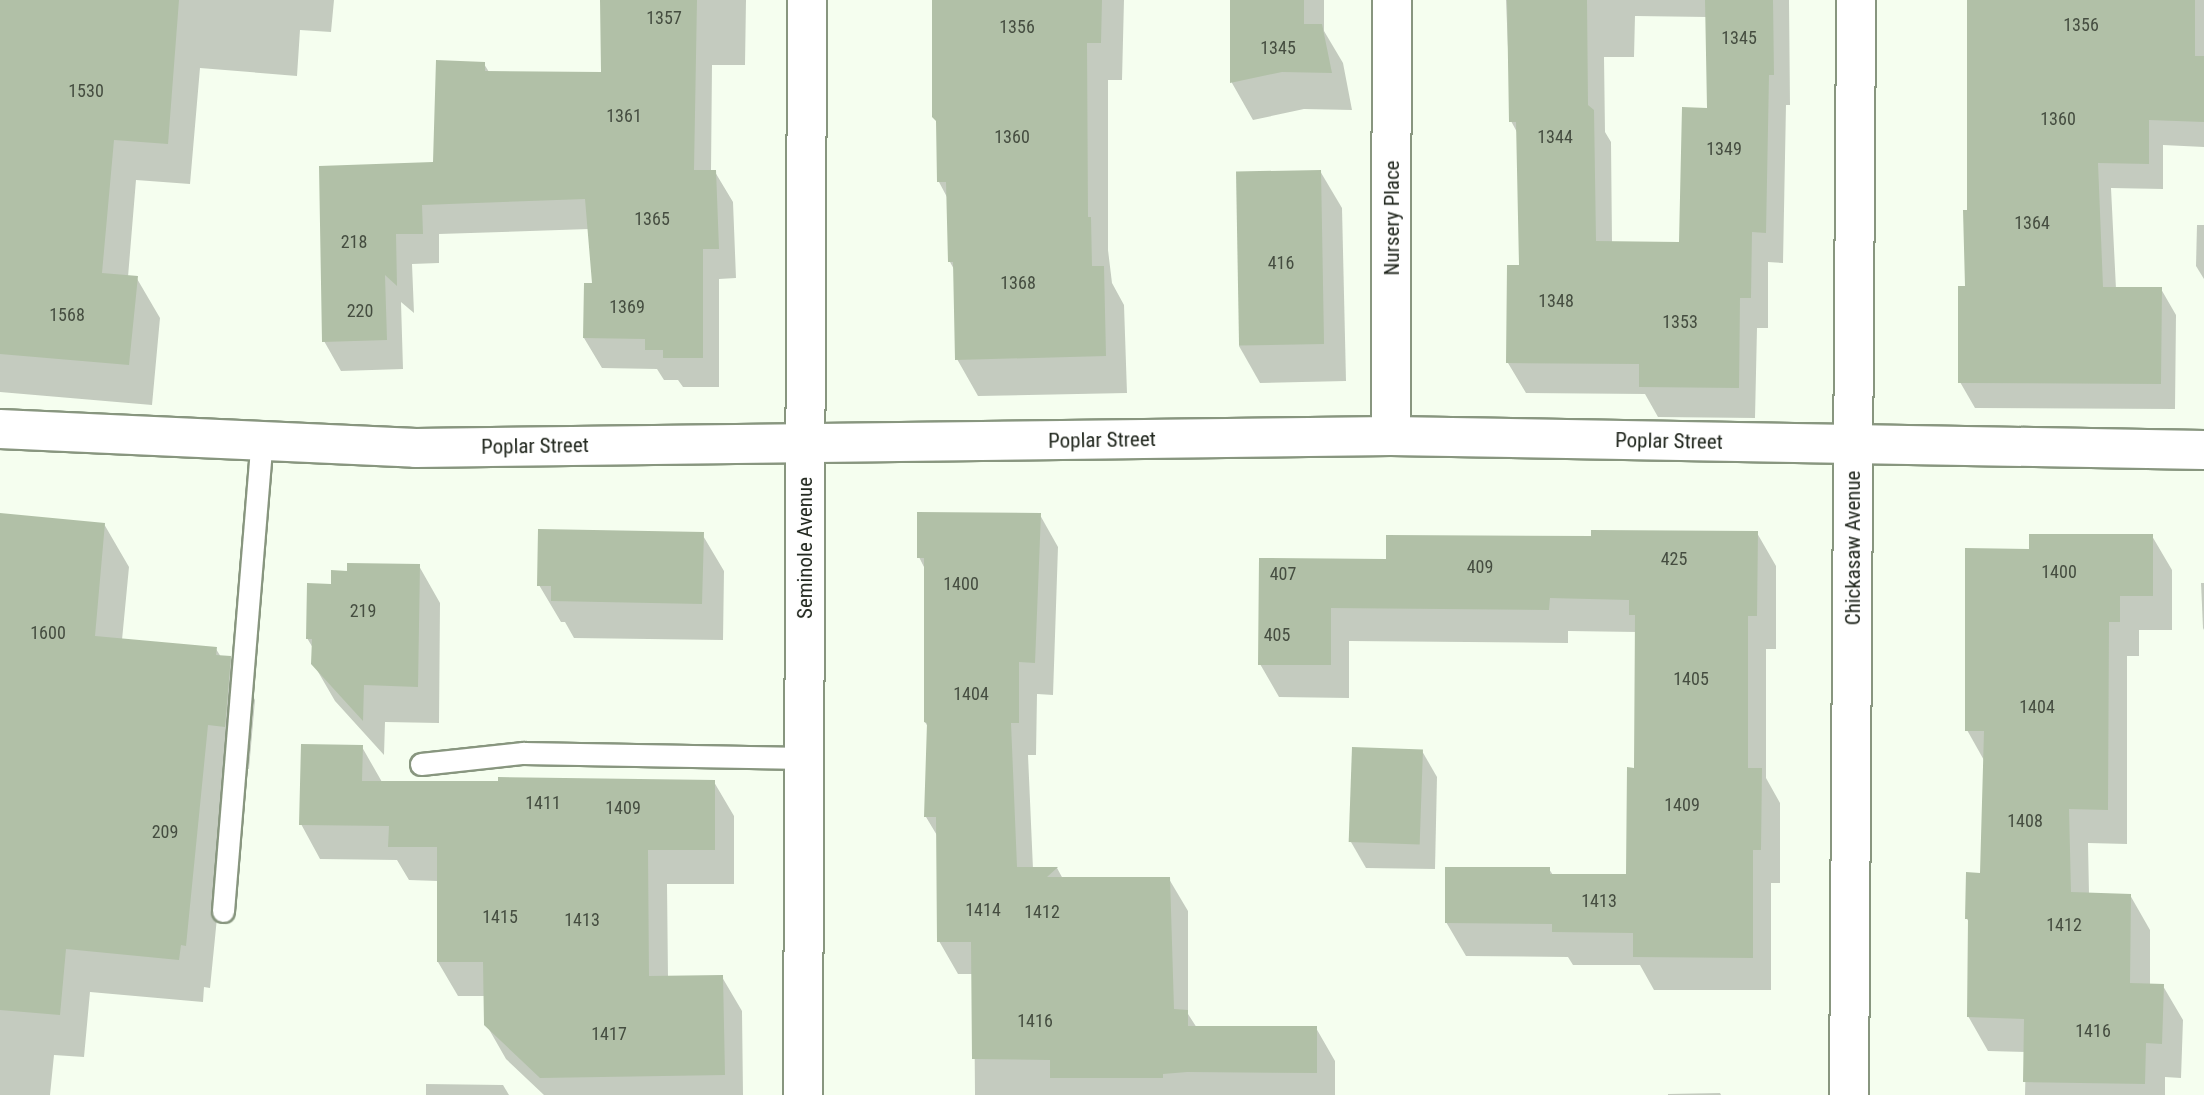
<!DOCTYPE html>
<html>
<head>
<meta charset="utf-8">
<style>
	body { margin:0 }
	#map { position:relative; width:2204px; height:1095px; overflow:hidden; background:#f5feef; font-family:"Roboto Condensed",sans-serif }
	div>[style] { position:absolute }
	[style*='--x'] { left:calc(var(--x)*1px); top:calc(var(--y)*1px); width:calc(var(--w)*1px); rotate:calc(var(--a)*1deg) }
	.shadow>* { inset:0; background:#0003 }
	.building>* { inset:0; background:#b1c0a7; transform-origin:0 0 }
	.roads { filter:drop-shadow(2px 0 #88967f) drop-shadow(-2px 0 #88967f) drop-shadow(0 2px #88967f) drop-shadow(0 -2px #88967f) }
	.service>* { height:21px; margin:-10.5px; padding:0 10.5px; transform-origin:10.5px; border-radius:10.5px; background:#fff }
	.minor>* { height:38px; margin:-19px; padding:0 19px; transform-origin:19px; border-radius:19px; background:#fff }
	span { translate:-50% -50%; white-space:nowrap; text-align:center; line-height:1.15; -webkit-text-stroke:5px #fff; paint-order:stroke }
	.number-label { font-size:18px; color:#454d40 }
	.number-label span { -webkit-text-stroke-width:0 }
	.street-label { font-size:21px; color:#21271e }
</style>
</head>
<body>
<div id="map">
	<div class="shadow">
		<i style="clip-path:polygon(0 0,334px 0,331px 32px,300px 30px,297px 76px,200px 68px,190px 184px,136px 180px,128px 277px,136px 277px,160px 318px,152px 405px,0 392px)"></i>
		<i style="clip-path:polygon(602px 0,746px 0,745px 65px,712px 65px,711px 172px,715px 172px,733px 202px,736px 278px,719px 279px,719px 387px,683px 387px,678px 380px,664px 380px,657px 369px,602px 368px,584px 338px,593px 284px,589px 229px,439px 234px,439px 263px,412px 264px,414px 313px,401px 302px,403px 369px,341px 371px,324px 341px,435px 164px,484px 64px,489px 72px,603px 74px)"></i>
		<i style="clip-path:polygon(934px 0,1124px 0,1122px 80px,1108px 80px,1108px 250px,1112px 283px,1124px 305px,1127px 393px,978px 396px,957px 359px,955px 271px,950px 262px,948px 199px,939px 182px)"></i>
		<i style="clip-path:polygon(1231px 0,1324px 0,1324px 31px,1343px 63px,1352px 110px,1304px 109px,1253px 120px,1232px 83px)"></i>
		<i style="clip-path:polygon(evenodd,1506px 0,1789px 0,1790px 105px,1786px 105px,1783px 263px,1768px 262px,1768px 328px,1757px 328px,1755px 418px,1658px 417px,1645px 394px,1526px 393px,1508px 363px,1521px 267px,1518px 134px,1511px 121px,1506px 0,1635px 16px,1707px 17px,1709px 110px,1681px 244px,1612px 243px,1611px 142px,1605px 132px,1604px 57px,1634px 57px,1635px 16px)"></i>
		<i style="clip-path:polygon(1969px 0,2204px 0,2204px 147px,2163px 145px,2163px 189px,2111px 188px,2116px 289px,2161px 289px,2176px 315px,2175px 409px,1975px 408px,1960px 382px,1967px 288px)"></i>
		<i style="clip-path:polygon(1320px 171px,1342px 208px,1346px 381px,1260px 383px,1239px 346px)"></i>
		<i style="clip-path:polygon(2197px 225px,2204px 225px,2204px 279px,2196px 266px)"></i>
		<i style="clip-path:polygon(0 515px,104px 524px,129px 567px,122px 640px,216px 649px,221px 657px,230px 657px,255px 700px,249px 769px,232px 767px,210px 988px,204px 987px,203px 1002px,90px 992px,84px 1057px,54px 1055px,50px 1095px,0 1095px)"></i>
		<i style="clip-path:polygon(1040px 515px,1058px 547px,1053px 695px,1037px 694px,1036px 755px,1028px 755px,1033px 869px,1057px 868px,1063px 879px,1169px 879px,1188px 911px,1188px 1014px,1197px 1028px,1316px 1028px,1335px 1061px,1335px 1095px,975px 1095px,974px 974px,958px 974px,939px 941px,938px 837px,926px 817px,928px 727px,925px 722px,925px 569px,919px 557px)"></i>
		<i style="clip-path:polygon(1757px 533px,1776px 566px,1776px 649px,1766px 649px,1766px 778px,1780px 803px,1780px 883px,1771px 883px,1771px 990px,1654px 990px,1640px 965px,1573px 965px,1568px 957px,1466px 956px,1446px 922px,1549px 869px,1553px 875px,1628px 876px,1636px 769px,1637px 632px,1568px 631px,1568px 643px,1349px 641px,1349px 698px,1279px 697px,1260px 664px,1388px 560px,1593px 538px)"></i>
		<i style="clip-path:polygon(702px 534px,724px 571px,723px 640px,574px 638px,565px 622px,561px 622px,539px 585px)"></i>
		<i style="clip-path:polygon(2152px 536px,2172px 570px,2172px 630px,2139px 630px,2139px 656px,2127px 656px,2127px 844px,2088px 843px,2089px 894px,2130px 895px,2150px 930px,2150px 985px,2163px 986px,2183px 1020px,2181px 1078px,2165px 1077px,2165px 1095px,2025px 1095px,2026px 1052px,1988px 1051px,1968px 1016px,1970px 924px,1967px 919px,1982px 875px,1985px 762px,1967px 730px,2031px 550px)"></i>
		<i style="clip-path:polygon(419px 566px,440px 603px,439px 723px,385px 722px,384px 755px,335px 701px,313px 663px,313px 648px,307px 638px,333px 585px)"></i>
		<i style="clip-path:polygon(2201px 583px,2204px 583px,2204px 630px,2203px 628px)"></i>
		<i style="clip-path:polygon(362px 747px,382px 782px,714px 782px,734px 816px,734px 884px,667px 884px,668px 978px,722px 977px,742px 1011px,743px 1095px,544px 1095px,506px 1059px,486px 1024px,485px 996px,458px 996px,438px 962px,438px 881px,409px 880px,397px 860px,320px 859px,301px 824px)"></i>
		<i style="clip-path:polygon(1422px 751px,1437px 777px,1435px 869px,1366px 868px,1351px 842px)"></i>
		<i style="clip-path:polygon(426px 1084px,503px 1085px,509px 1095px,426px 1095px)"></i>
		<i style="clip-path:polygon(1720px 1093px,1721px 1095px,1668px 1095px,1668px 1094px)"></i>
	</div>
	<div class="building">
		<i style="clip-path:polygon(0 0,179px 0,168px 144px,114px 140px,102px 273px,138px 276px,129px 365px,0 354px)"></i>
		<i style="clip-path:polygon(600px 0,697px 0,694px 170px,716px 170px,719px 249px,703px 249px,703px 358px,663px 358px,663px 350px,645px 350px,645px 339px,583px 338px,584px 283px,592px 283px,585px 199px,422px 205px,423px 234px,396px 234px,397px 286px,385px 275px,387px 340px,322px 342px,319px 166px,433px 162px,436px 60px,485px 62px,485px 71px,601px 72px)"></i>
		<i style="clip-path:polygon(932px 0,1102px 0,1101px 43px,1087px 43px,1088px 217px,1091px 217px,1092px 266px,1104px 266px,1106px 356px,955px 360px,953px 262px,948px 262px,946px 182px,937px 182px,936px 121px,932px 117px)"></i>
		<i style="clip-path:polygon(1230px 0,1304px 0,1304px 24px,1322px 24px,1332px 73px,1282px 72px,1230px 83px)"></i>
		<i style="clip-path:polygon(1507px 0,1587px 0,1588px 105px,1594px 110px,1596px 241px,1679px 242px,1682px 107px,1707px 108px,1705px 0,1773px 0,1774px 75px,1769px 75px,1766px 233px,1752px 232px,1751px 298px,1740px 298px,1739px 388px,1639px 387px,1639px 364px,1506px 363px,1507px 265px,1519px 265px,1516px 122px,1509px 122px)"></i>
		<i style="clip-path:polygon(1967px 0,2195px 0,2195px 56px,2204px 56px,2204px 122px,2149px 120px,2149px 164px,2098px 163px,2103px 287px,2162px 287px,2161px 384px,1958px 383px,1958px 286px,1965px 286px,1963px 210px,1967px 210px)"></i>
		<i style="left:1321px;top:170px;width:174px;height:85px;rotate:89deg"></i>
		<i style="clip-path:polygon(917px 512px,1041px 513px,1035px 663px,1019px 662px,1019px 723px,1011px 723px,1017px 867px,1058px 867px,1047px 877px,1170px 877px,1174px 1009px,1188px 1010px,1188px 1026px,1317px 1026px,1317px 1073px,1187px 1072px,1163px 1074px,1163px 1078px,1050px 1078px,1050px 1060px,972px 1059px,971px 942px,937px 942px,936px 817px,924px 817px,927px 723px,924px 722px,924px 558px,917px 558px)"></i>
		<i style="clip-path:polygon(0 513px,105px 523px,95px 636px,217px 647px,216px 655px,231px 656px,225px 727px,208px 725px,186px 946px,181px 945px,179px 960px,66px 949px,60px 1015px,0 1010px)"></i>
		<i style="clip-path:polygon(538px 529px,704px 532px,702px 604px,551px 601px,551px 586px,537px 586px)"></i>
		<i style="clip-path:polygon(1591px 530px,1758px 531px,1757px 616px,1748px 616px,1748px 768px,1762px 768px,1761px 850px,1753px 850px,1753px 958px,1633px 957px,1633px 933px,1552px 932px,1552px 924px,1445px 923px,1445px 867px,1550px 867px,1550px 874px,1626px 874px,1627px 767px,1634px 768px,1635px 615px,1629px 615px,1629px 600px,1550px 598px,1549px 610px,1331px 608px,1331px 665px,1258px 665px,1259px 558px,1386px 559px,1386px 535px,1591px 536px)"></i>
		<i style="clip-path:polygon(2029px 534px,2153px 534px,2153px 596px,2120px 596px,2120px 622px,2109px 622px,2108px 810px,2069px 809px,2071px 892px,2131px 894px,2130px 983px,2164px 984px,2162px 1044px,2146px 1043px,2145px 1084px,2023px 1082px,2024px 1019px,1967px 1017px,1968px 919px,1965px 919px,1966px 872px,1980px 873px,1984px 731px,1965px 731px,1965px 548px,2029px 549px)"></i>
		<i style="clip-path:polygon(347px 563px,420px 564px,418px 687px,364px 685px,363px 721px,311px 664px,312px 639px,306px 639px,307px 583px,331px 584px,331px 570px,347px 571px)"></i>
		<i style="clip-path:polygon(301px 744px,363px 745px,362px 781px,498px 781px,498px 777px,715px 780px,715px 850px,648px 850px,649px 976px,723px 975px,725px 1075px,540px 1078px,484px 1025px,483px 962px,437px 962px,437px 847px,388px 847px,389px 826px,299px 825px)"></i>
		<i style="left:1352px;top:747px;width:71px;height:95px;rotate:2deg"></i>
	</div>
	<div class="roads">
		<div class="service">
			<i style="--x:421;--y:764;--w:103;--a:-6.2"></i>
			<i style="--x:523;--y:753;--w:282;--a:1"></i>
			<i style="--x:223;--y:911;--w:472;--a:-85.3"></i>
		</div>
		<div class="minor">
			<i style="--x:0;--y:429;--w:416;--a:2.6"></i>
			<i style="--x:416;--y:448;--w:975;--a:-0.71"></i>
			<i style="--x:1391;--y:436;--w:813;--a:0.99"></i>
			<i style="--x:1391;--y:436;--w:436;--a:-89.9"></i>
			<i style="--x:803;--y:1095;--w:1095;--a:-89.79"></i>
			<i style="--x:1849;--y:1095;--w:1095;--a:-89.63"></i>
		</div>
	</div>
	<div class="number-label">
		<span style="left:664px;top:18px">1357</span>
		<span style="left:2081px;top:25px">1356</span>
		<span style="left:1017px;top:27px">1356</span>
		<span style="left:1739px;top:38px">1345</span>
		<span style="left:1278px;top:48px">1345</span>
		<span style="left:86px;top:91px">1530</span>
		<span style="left:624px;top:116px">1361</span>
		<span style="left:2058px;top:119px">1360</span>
		<span style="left:1012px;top:137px">1360</span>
		<span style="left:1555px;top:137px">1344</span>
		<span style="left:1724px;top:149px">1349</span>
		<span style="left:652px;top:219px">1365</span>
		<span style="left:2032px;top:223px">1364</span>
		<span style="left:354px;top:242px">218</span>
		<span style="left:1281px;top:263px">416</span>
		<span style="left:1018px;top:283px">1368</span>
		<span style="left:1556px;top:301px">1348</span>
		<span style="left:627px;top:307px">1369</span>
		<span style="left:360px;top:311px">220</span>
		<span style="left:67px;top:315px">1568</span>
		<span style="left:1680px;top:322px">1353</span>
		<span style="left:1674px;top:559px">425</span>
		<span style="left:1480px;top:567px">409</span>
		<span style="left:2059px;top:572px">1400</span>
		<span style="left:1283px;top:574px">407</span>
		<span style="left:961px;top:584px">1400</span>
		<span style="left:363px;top:611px">219</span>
		<span style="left:48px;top:633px">1600</span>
		<span style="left:1277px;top:635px">405</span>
		<span style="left:1691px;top:679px">1405</span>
		<span style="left:971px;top:694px">1404</span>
		<span style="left:2037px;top:707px">1404</span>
		<span style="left:543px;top:803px">1411</span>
		<span style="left:1682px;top:805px">1409</span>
		<span style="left:623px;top:808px">1409</span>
		<span style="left:2025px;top:821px">1408</span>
		<span style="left:165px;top:832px">209</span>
		<span style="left:1599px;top:901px">1413</span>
		<span style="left:983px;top:910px">1414</span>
		<span style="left:1042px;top:912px">1412</span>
		<span style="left:500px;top:917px">1415</span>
		<span style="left:582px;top:920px">1413</span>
		<span style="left:2064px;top:925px">1412</span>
		<span style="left:1035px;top:1021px">1416</span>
		<span style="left:2093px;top:1031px">1416</span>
		<span style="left:609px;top:1034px">1417</span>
	</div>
	<div class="street-label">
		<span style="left:1392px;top:218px;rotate:-90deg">Nursery Place</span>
		<span style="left:1102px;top:440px;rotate:-1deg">Poplar Street</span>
		<span style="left:1669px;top:441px;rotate:1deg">Poplar Street</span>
		<span style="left:535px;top:446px;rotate:-1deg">Poplar Street</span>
		<span style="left:805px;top:548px;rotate:-90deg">Seminole Avenue</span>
		<span style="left:1853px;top:548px;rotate:-90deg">Chickasaw Avenue</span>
	</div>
</div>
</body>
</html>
